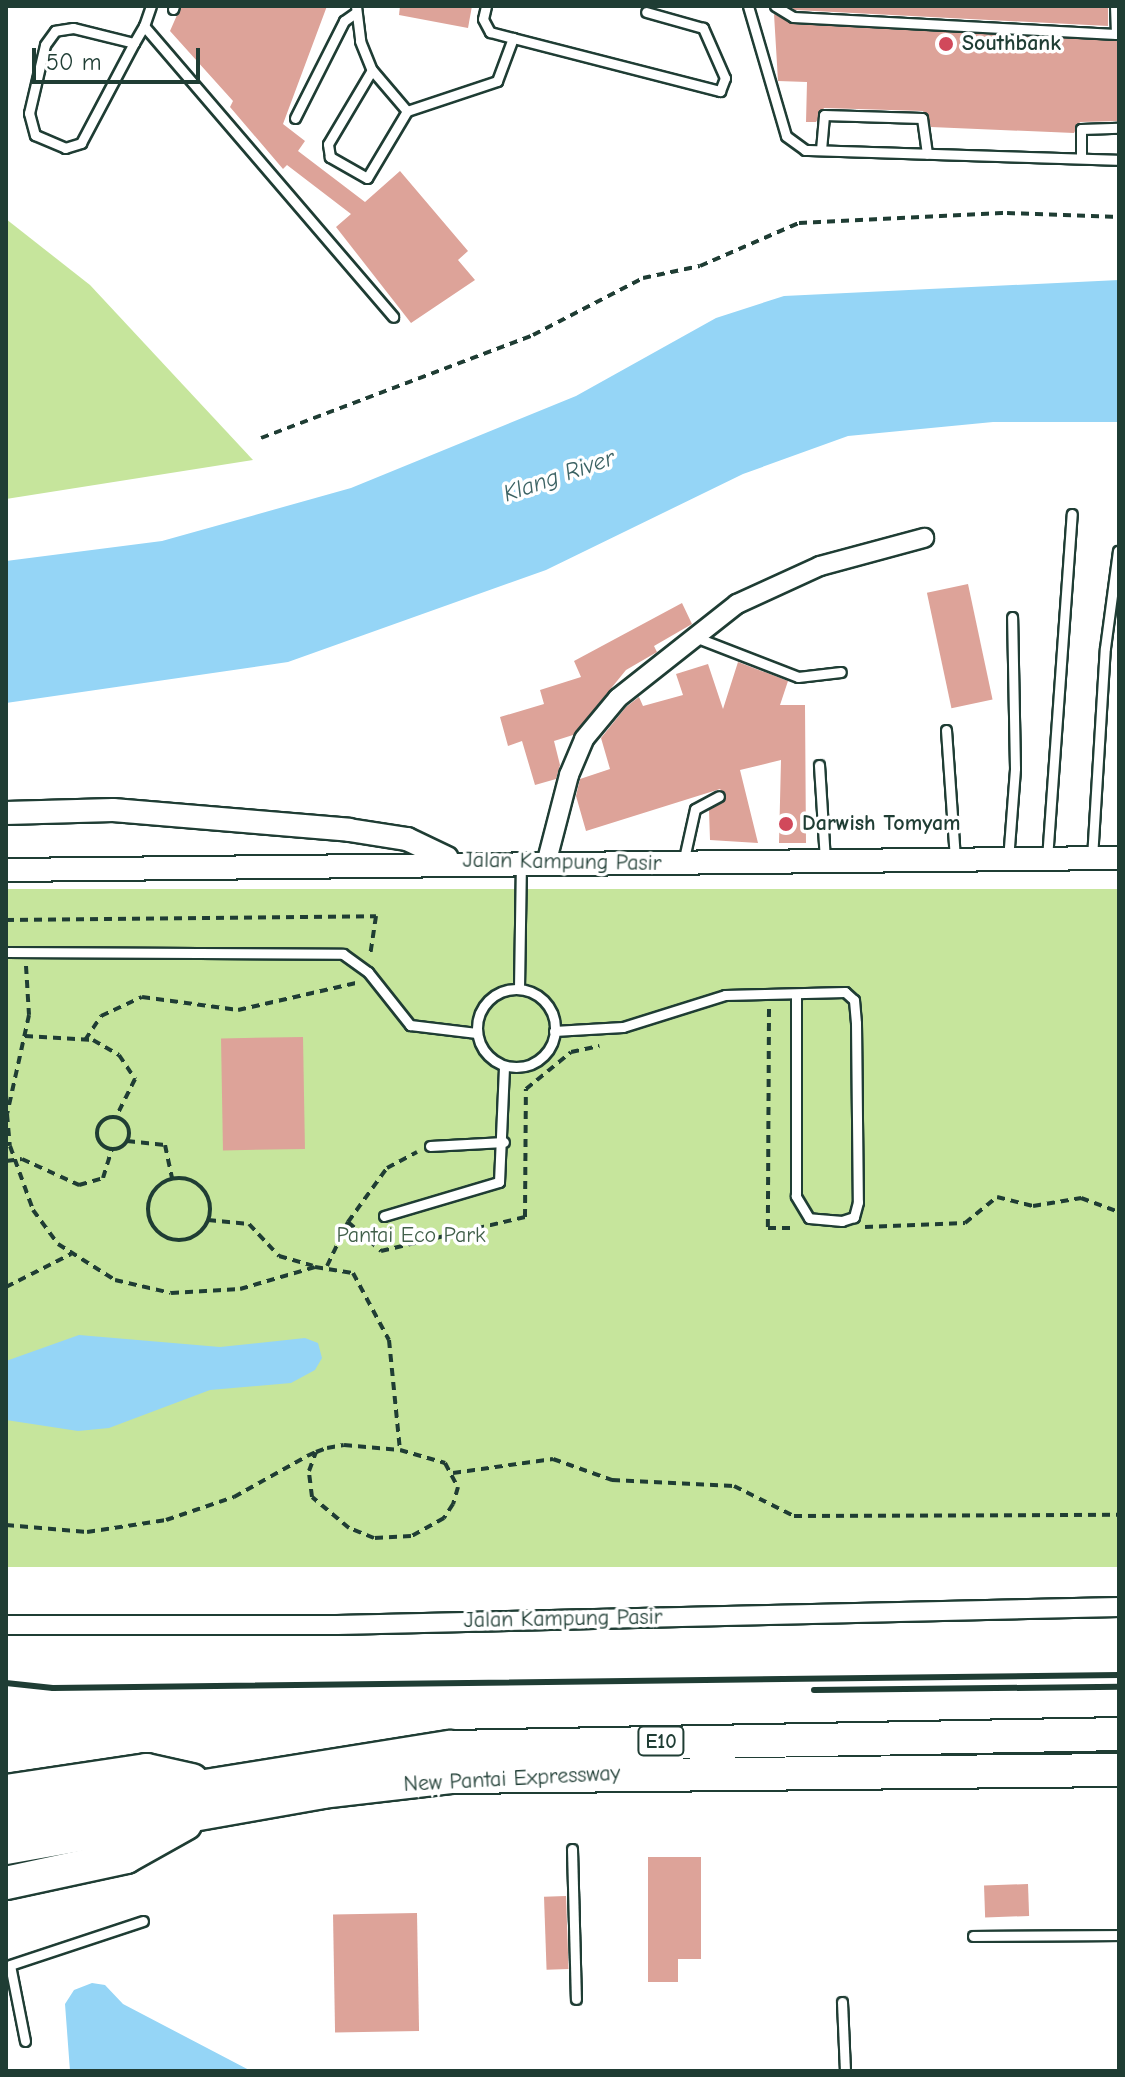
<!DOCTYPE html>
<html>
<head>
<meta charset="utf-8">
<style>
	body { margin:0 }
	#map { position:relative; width:1125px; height:2077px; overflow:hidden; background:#fff; font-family:"Comic Neue",sans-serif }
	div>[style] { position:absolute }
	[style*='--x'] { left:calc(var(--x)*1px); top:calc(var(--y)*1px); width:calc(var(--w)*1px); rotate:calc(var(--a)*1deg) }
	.green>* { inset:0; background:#c6e59c; transform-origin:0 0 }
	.water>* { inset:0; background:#95d5f6 }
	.building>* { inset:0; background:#dda399; transform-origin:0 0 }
	.path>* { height:4px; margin-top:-2px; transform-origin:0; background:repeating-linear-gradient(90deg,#1f3d34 0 8px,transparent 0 14px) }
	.path>.ring { margin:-2px; padding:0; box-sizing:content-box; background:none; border:4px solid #1f3d34; border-radius:50% }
	.roads { filter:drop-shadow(2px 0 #1f3d34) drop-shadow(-2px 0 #1f3d34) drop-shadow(0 2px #1f3d34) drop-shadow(0 -2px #1f3d34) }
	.service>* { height:9px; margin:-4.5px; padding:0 4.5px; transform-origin:4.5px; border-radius:4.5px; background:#fff }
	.service>.ring { margin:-4.5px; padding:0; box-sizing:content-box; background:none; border:9px solid #fff; border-radius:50% }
	.minor>* { height:18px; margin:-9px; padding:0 9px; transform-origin:9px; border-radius:9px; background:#fff }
	.tertiary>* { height:22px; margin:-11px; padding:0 11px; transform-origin:11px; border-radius:11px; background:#fff }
	.motorway>* { height:32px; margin:-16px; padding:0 16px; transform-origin:16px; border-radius:16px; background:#fff }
	.rail>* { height:6px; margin:-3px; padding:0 3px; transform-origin:3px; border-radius:3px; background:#1f3d34 }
	.dots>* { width:22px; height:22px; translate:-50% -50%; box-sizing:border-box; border:4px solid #fff; border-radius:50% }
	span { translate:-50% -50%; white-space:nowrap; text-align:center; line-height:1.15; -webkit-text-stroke:7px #fff; paint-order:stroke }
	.shield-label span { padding:2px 6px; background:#fff; border:2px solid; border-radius:6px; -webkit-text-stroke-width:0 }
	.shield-label { font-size:20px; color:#1f3d34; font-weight:700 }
	.poi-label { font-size:22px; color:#1f3d34; font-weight:700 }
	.left { translate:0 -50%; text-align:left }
	.street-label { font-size:22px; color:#1f3d34 }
	.park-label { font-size:22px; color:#405f49 }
	.water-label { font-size:24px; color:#3c6364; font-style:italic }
	.frame { position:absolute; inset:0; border:8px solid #1f3d34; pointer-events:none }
	.scale { position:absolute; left:32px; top:48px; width:168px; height:36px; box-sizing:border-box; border:4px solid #1f3d34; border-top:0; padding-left:10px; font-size:24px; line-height:28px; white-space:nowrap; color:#1f3d34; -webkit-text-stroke:6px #fff; paint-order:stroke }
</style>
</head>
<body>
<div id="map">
	<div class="green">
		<i style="clip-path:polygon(6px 219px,90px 285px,253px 460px,6px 499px)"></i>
		<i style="left:1119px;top:889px;width:678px;height:1113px;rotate:90deg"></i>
	</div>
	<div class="water">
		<i style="clip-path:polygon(1119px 280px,1119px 422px,993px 422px,848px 436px,743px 474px,546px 570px,288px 662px,6px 703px,6px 561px,162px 541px,351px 488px,576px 396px,716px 318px,784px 296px)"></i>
		<i style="clip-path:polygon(79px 1335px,220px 1347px,305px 1338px,318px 1343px,322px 1358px,315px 1370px,291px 1383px,210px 1390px,109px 1428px,78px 1431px,6px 1420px,6px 1361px)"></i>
		<i style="clip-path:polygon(92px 1983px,105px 1985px,123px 2004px,251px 2071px,70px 2071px,65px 2004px,74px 1990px)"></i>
	</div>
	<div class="building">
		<i style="clip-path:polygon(181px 6px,327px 6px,283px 124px,305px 141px,298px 151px,365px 202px,400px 171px,468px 251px,458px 260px,475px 280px,411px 323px,336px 227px,351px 214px,287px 165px,283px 169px,230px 107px,233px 101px,170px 31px)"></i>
		<i style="clip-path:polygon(400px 6px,472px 6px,468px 28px,399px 15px)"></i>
		<i style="clip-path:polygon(789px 6px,1108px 6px,1108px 26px,795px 10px)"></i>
		<i style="clip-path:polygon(774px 14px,793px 24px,1119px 41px,1119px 121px,1080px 122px,1074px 133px,931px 127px,923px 111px,824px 108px,816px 122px,806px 122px,807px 82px,778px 81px)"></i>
		<i style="left:968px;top:584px;width:118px;height:42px;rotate:78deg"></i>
		<i style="clip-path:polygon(682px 603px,692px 624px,654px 646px,657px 652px,626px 670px,573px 735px,554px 741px,560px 765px,556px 779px,535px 785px,522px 741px,508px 746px,500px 717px,544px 704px,540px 690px,581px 677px,574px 661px)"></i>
		<i style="clip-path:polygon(738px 662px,788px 681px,780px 705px,805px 705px,806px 843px,779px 843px,781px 760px,740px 770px,758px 843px,710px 840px,709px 810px,726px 797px,720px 789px,586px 831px,576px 796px,580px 779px,610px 769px,601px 738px,626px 707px,639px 697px,643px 706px,683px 695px,676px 674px,708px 664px,723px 709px)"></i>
		<i style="left:303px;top:1037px;width:112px;height:82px;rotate:89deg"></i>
		<i style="clip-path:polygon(648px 1857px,701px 1857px,701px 1959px,678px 1959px,678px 1982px,648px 1982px)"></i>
		<i style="left:1028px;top:1884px;width:32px;height:44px;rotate:88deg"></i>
		<i style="left:566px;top:1896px;width:73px;height:22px;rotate:88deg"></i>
		<i style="left:417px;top:1913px;width:118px;height:84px;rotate:89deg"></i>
	</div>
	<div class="path">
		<i style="--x:261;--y:438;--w:291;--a:-20.7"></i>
		<i style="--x:533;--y:335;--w:124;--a:-27.4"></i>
		<i style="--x:643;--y:278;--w:58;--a:-11.9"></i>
		<i style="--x:700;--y:266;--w:108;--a:-23.5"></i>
		<i style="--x:799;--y:223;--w:208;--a:-2.8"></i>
		<i style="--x:1007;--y:213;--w:112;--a:2"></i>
		<i style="--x:6;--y:920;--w:370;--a:-0.6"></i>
		<i style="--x:376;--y:916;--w:40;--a:98.5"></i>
		<i style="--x:26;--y:966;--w:49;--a:86.5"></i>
		<i style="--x:29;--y:1015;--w:101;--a:102.5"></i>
		<i style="--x:7;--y:1114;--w:32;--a:85"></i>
		<i style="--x:10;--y:1146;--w:68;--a:70.2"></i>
		<i style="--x:33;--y:1210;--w:42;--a:53.7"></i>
		<i style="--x:58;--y:1244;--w:67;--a:32.3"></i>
		<i style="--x:115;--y:1280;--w:57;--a:13.1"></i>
		<i style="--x:171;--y:1293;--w:69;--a:-3.3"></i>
		<i style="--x:240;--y:1289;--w:78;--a:-16.3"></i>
		<i style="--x:315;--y:1267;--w:38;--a:9"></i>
		<i style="--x:353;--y:1273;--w:76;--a:61.8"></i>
		<i style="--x:389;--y:1340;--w:111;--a:84.3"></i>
		<i style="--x:769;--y:1009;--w:219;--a:90.3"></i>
		<i style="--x:768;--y:1228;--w:28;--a:0"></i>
		<i style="--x:25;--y:1036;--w:68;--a:3.4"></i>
		<i style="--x:93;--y:1040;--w:30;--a:30"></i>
		<i style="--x:119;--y:1055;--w:29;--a:56"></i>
		<i style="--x:135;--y:1079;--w:42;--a:116.6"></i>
		<i style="--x:85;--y:1040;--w:29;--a:-56"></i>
		<i style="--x:101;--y:1016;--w:45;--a:-24.9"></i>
		<i style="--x:142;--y:997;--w:97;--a:7.7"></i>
		<i style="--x:238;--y:1010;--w:121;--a:-12.9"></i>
		<i class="ring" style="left:97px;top:1117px;width:28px;height:28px"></i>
		<i style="--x:127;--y:1141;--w:38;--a:6"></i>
		<i style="--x:165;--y:1145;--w:35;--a:78"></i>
		<i style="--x:6;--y:1161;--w:16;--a:-7"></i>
		<i style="--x:22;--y:1159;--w:63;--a:24.5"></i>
		<i style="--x:79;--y:1185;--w:25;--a:-16"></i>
		<i style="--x:103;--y:1178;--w:30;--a:-73"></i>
		<i class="ring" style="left:148px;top:1178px;width:58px;height:58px"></i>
		<i style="--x:208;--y:1220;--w:41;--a:5.6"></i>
		<i style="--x:249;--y:1224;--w:44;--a:46.8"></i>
		<i style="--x:279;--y:1256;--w:35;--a:16"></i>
		<i style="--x:348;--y:1222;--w:67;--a:-54.2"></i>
		<i style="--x:387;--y:1168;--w:34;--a:-28"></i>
		<i style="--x:865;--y:1227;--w:100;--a:-2.3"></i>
		<i style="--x:965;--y:1223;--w:41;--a:-39.1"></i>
		<i style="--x:997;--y:1197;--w:37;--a:14"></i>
		<i style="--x:1033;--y:1206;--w:49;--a:-9.5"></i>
		<i style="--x:1081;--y:1198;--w:40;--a:20.2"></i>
		<i style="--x:327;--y:1266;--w:49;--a:-64.5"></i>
		<i style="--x:348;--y:1222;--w:44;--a:41.3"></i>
		<i style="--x:381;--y:1251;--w:148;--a:-13.3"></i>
		<i style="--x:525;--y:1217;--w:128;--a:-89.6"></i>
		<i style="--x:526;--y:1089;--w:58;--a:-39.4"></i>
		<i style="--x:571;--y:1052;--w:29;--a:-12"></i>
		<i style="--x:6;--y:1287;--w:73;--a:-26.9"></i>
		<i style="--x:453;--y:1473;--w:101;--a:-8"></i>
		<i style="--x:553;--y:1459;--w:63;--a:19.6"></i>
		<i style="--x:612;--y:1480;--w:122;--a:2.8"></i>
		<i style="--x:734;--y:1486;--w:67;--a:26.6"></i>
		<i style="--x:794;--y:1516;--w:325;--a:-0.2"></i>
		<i style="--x:6;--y:1525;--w:81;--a:4.9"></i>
		<i style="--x:87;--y:1532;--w:80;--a:-8.6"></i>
		<i style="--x:166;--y:1520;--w:72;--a:-18.7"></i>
		<i style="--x:234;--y:1497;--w:84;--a:-29.3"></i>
		<i style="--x:307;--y:1456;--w:10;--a:-24"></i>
		<i style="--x:316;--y:1452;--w:12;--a:-20"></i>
		<i style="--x:327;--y:1448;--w:17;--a:-10"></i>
		<i style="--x:344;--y:1445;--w:56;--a:5.1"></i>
		<i style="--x:400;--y:1450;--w:47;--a:16.1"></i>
		<i style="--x:445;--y:1463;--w:27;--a:62"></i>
		<i style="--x:458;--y:1487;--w:18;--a:106"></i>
		<i style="--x:453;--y:1504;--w:17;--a:123"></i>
		<i style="--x:444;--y:1518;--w:38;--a:151"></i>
		<i style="--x:411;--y:1536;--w:37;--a:177"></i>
		<i style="--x:374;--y:1538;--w:27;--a:-158"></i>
		<i style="--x:349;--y:1528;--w:48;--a:-140"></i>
		<i style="--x:312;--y:1497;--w:26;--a:-97"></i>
		<i style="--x:309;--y:1471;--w:20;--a:-70"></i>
	</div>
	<div class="roads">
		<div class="service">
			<i style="--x:356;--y:6;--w:35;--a:83"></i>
			<i style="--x:360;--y:41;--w:31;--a:68"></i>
			<i style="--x:372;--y:70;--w:54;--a:49.5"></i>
			<i style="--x:407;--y:111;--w:78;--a:120.8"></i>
			<i style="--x:367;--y:178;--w:43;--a:-150.4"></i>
			<i style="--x:330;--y:157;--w:13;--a:-99"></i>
			<i style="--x:328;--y:144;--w:86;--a:-59.3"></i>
			<i style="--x:486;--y:6;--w:13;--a:103"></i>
			<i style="--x:483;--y:19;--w:15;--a:62"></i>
			<i style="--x:490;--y:32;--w:24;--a:15"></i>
			<i style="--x:748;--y:6;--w:135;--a:73.7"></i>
			<i style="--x:786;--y:136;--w:24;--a:36"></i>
			<i style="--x:805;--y:150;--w:314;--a:1.8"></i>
			<i style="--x:775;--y:6;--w:21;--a:31"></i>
			<i style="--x:793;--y:17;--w:323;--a:3"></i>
			<i style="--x:1116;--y:34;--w:28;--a:-92"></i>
			<i style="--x:173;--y:9;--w:3;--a:-72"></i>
			<i style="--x:144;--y:26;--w:383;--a:49.4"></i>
			<i style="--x:134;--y:43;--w:63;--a:-166.2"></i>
			<i style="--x:73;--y:28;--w:18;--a:171"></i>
			<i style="--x:55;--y:31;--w:17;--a:126"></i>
			<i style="--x:45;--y:45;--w:70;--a:103.2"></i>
			<i style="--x:29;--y:113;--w:23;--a:75"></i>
			<i style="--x:35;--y:135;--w:33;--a:23"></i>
			<i style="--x:65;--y:148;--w:17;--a:-17"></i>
			<i style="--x:81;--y:143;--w:113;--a:-62.1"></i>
			<i style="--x:134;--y:43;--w:20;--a:-60"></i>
			<i style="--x:144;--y:26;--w:21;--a:-71"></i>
			<i style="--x:407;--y:111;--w:95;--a:-18.4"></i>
			<i style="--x:497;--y:81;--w:46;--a:-69.6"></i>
			<i style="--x:513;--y:38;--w:214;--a:14.4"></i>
			<i style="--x:720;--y:91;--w:14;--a:-69"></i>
			<i style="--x:725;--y:78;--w:55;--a:-113.7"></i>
			<i style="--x:703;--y:28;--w:59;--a:-164.3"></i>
			<i style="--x:295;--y:118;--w:109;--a:-63.2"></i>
			<i style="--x:344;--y:21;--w:14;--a:-36"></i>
			<i style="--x:821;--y:150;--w:35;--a:-85"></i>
			<i style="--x:824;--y:115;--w:98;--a:1.8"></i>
			<i style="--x:922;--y:118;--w:36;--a:82"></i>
			<i style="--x:1081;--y:158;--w:29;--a:-90"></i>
			<i style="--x:1081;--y:129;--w:38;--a:-2"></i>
			<i style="--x:695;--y:637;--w:110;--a:21.2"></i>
			<i style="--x:798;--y:677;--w:43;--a:-6.6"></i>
			<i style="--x:946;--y:730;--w:128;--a:86"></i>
			<i style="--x:819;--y:765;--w:95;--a:86.4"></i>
			<i style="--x:1092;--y:858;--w:210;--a:-86.5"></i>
			<i style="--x:1105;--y:648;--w:98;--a:-82.4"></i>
			<i style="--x:1047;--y:859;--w:346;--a:-85.9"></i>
			<i style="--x:1008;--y:860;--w:92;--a:-85.6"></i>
			<i style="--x:1015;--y:768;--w:151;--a:-91.1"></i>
			<i style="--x:683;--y:863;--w:55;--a:-77.5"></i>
			<i style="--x:695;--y:809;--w:27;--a:-28"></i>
			<i style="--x:6;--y:952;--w:337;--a:0.3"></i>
			<i style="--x:343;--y:954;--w:31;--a:36"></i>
			<i style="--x:368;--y:972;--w:68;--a:51.6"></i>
			<i style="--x:410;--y:1025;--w:67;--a:6.8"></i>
			<i style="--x:519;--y:988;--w:124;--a:-89.1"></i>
			<i class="ring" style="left:477px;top:989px;width:69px;height:69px"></i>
			<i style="--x:554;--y:1031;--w:69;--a:-3.3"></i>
			<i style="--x:623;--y:1027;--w:107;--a:-17.4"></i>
			<i style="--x:725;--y:995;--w:120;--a:-1.4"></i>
			<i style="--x:845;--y:992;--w:12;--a:42"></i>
			<i style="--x:854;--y:1000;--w:23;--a:85"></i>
			<i style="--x:856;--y:1023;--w:179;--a:89.4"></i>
			<i style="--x:858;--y:1202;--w:16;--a:105"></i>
			<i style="--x:854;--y:1217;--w:13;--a:162"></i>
			<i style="--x:842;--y:1221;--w:33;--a:-175"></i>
			<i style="--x:809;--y:1218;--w:26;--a:-121"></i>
			<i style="--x:796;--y:1196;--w:201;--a:-90"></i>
			<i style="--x:430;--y:1146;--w:74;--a:-3.1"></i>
			<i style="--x:384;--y:1216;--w:120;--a:-16.5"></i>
			<i style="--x:499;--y:1182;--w:116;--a:-87.5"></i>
			<i style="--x:572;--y:1849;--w:150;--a:88.5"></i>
			<i style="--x:973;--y:1936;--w:146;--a:-0.4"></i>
			<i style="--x:842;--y:2002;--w:69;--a:87.5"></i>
			<i style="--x:25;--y:2041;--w:77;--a:-101.2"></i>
			<i style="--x:10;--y:1965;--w:140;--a:-18.3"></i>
		</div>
		<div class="minor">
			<i style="--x:546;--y:864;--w:92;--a:-75.5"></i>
			<i style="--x:569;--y:775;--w:39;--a:-67"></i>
			<i style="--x:584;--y:739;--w:53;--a:-50.3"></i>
			<i style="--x:618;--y:698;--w:152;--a:-38.3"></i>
			<i style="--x:737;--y:604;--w:91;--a:-24.6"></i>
			<i style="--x:820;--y:566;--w:108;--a:-15.1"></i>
			<i style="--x:6;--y:1625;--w:331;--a:0"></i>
			<i style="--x:337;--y:1625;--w:782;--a:-1.32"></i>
		</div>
		<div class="tertiary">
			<i style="--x:6;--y:813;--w:107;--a:-1.6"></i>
			<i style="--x:113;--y:810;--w:237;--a:4.8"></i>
			<i style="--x:349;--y:830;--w:59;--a:8.8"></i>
			<i style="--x:407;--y:839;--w:44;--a:25.4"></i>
			<i style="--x:6;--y:870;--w:1113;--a:-0.62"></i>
		</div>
		<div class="motorway">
			<i style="--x:6;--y:1791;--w:142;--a:-8.5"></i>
			<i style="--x:146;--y:1770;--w:47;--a:12.3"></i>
			<i style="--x:6;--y:1818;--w:451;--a:-9.1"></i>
			<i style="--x:451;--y:1747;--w:668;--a:-1.11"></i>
			<i style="--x:6;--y:1848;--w:321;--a:-10"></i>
			<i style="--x:322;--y:1792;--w:131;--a:-6.6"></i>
			<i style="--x:452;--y:1777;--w:667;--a:-0.6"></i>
			<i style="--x:6;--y:1883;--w:123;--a:-12.2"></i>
			<i style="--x:126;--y:1857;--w:68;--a:-29.2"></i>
		</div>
	</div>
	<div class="rail">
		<i style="--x:6;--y:1683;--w:47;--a:6.1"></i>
		<i style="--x:53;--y:1688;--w:1066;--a:-0.7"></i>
		<i style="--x:814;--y:1690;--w:305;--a:-0.6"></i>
	</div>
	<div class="dots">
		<i style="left:946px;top:44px;background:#d1495b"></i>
		<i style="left:786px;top:824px;background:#d1495b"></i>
	</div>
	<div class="shield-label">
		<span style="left:661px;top:1741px">E10</span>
	</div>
	<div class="poi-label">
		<span class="left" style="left:962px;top:44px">Southbank</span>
		<span class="left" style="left:802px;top:824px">Darwish Tomyam</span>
	</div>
	<div class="street-label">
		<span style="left:562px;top:862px;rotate:1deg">Jalan Kampung Pasir</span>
		<span style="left:563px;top:1619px;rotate:-1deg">Jalan Kampung Pasir</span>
		<span style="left:512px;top:1779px;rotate:-3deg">New Pantai Expressway</span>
	</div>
	<div class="park-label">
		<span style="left:411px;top:1236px">Pantai Eco Park</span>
	</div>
	<div class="water-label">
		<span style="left:559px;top:476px;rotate:-19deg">Klang River</span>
	</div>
	<div class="frame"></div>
	<div class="scale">50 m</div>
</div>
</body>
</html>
